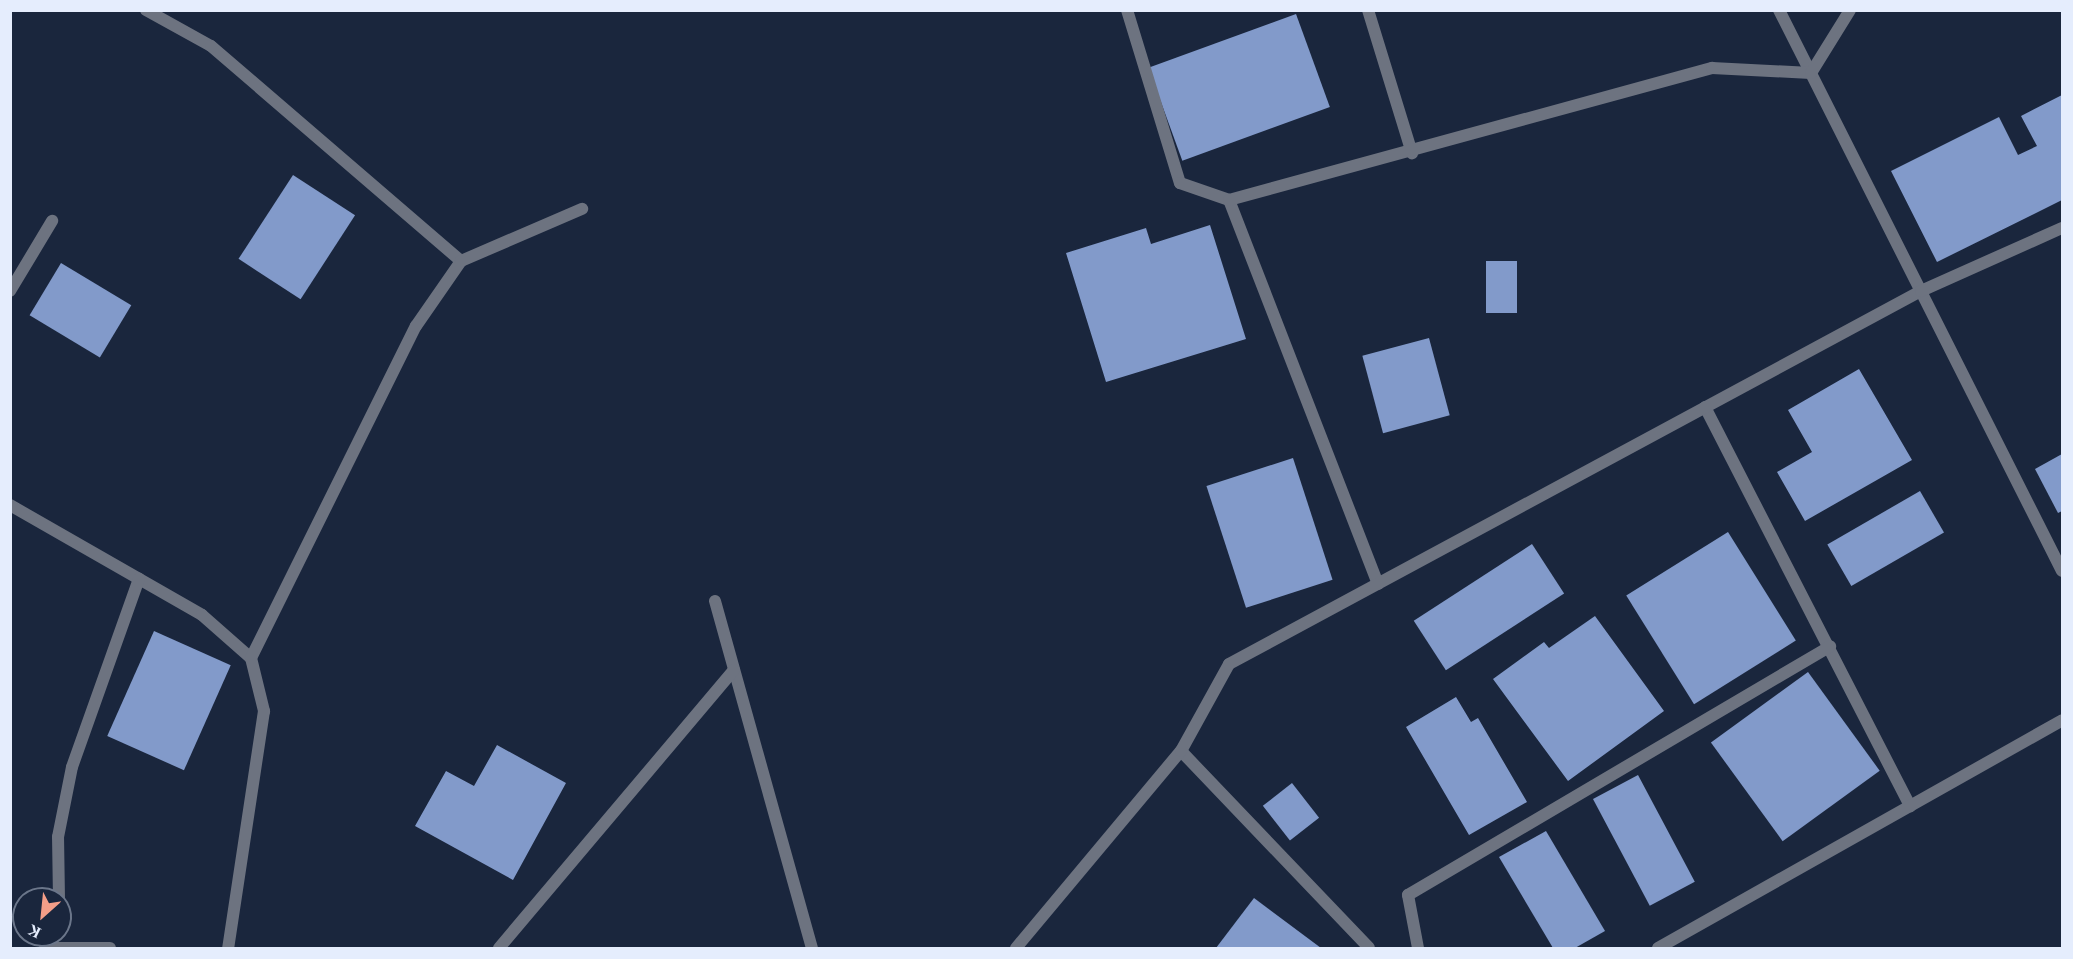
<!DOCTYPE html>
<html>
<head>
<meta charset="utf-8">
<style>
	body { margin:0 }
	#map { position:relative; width:2073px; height:959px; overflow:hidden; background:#1a263d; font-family:Spectral,serif }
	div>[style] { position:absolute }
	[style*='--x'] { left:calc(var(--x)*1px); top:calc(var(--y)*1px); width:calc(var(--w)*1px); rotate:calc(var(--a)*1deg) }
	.building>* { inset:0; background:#829aca; transform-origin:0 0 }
	.street>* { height:12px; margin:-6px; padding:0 6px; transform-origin:6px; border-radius:6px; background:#6d7380 }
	span { translate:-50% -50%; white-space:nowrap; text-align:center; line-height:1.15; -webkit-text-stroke:6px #1a263d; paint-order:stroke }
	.frame { position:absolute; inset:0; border:12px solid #e5edfd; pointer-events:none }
	.north { position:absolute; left:12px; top:887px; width:60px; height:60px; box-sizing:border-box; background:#1a263d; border:2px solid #6b768a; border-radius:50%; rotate:207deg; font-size:16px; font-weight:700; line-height:24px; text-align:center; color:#e5edfd }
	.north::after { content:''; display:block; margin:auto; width:21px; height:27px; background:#f49e88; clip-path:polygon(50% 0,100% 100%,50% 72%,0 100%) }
</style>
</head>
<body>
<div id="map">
	<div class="building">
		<i style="left:1296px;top:14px;width:99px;height:157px;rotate:70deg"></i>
		<i style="clip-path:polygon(2062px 95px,2062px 200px,1937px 262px,1891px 171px,1999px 117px,2018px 155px,2037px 146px,2021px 116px)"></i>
		<i style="left:293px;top:175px;width:74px;height:100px;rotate:33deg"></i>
		<i style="clip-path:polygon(1210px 225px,1246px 339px,1106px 382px,1066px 253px,1146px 228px,1151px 244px)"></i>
		<i style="left:1486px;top:261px;width:31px;height:52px"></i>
		<i style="left:61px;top:263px;width:82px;height:61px;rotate:31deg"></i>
		<i style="left:1429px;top:338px;width:80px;height:69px;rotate:75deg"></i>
		<i style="clip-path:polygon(1859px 369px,1912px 460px,1805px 521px,1777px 472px,1812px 452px,1788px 410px)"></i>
		<i style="clip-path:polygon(2062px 454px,2062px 511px,2058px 513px,2035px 469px)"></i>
		<i style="left:1293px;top:458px;width:128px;height:91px;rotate:72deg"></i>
		<i style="left:1920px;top:491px;width:48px;height:107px;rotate:60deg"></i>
		<i style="left:1728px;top:532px;width:128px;height:120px;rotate:58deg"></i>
		<i style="left:1532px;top:544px;width:59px;height:141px;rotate:57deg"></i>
		<i style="clip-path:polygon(1595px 616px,1664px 711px,1568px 781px,1493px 679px,1544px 642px,1549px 648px)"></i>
		<i style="left:154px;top:631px;width:84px;height:115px;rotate:24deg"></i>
		<i style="left:1808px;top:672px;width:122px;height:120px;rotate:54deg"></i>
		<i style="clip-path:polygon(1456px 697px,1471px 722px,1478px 718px,1527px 802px,1469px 835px,1406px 727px)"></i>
		<i style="clip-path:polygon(497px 745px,566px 783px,513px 880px,415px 826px,446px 771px,474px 786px)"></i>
		<i style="left:1638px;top:775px;width:121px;height:51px;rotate:62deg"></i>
		<i style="left:1292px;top:783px;width:44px;height:37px;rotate:52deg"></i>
		<i style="clip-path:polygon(1546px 831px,1605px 931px,1575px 948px,1553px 948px,1499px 857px)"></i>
		<i style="clip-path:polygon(1254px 898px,1321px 948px,1216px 948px)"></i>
	</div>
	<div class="street">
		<i style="--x:146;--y:10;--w:74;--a:29"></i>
		<i style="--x:211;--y:46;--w:330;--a:40.7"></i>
		<i style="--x:1127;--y:10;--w:181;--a:73"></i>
		<i style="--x:1180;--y:183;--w:52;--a:19.1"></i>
		<i style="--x:1368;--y:10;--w:150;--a:72.9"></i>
		<i style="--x:1779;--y:10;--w:628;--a:63.23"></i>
		<i style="--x:10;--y:291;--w:82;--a:-59"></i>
		<i style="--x:1705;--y:407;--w:449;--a:62.8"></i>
		<i style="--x:10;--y:505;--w:221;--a:29.8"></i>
		<i style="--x:202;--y:615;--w:65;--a:41.3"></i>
		<i style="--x:251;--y:658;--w:55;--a:76.2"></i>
		<i style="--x:264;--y:711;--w:240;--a:98.6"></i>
		<i style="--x:1378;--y:584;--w:412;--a:-111.2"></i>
		<i style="--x:1229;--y:200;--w:501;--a:-15.29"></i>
		<i style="--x:1712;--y:68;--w:99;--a:2.9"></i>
		<i style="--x:1811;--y:73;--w:74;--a:-58.2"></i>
		<i style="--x:715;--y:601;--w:360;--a:74.4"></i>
		<i style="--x:251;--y:658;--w:371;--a:-63.6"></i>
		<i style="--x:416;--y:326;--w:79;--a:-55.3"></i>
		<i style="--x:461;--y:261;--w:132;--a:-23.3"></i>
		<i style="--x:1181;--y:751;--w:272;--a:46.3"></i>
		<i style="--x:59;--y:899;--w:62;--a:-90.9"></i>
		<i style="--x:58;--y:837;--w:71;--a:-78.7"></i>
		<i style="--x:72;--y:767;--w:200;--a:-70.4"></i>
		<i style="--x:45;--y:948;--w:65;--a:0"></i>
		<i style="--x:499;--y:948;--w:364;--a:-49.8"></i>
		<i style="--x:1016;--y:948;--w:257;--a:-50.1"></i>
		<i style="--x:1181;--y:751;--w:99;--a:-61.1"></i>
		<i style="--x:1229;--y:664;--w:786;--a:-28.33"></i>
		<i style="--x:1921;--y:291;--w:154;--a:-24.1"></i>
		<i style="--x:1418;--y:948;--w:54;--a:-100.7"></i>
		<i style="--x:1408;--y:895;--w:490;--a:-30.5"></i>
		<i style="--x:1658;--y:948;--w:464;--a:-29.4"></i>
	</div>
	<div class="frame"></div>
	<div class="north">K</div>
</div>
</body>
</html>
